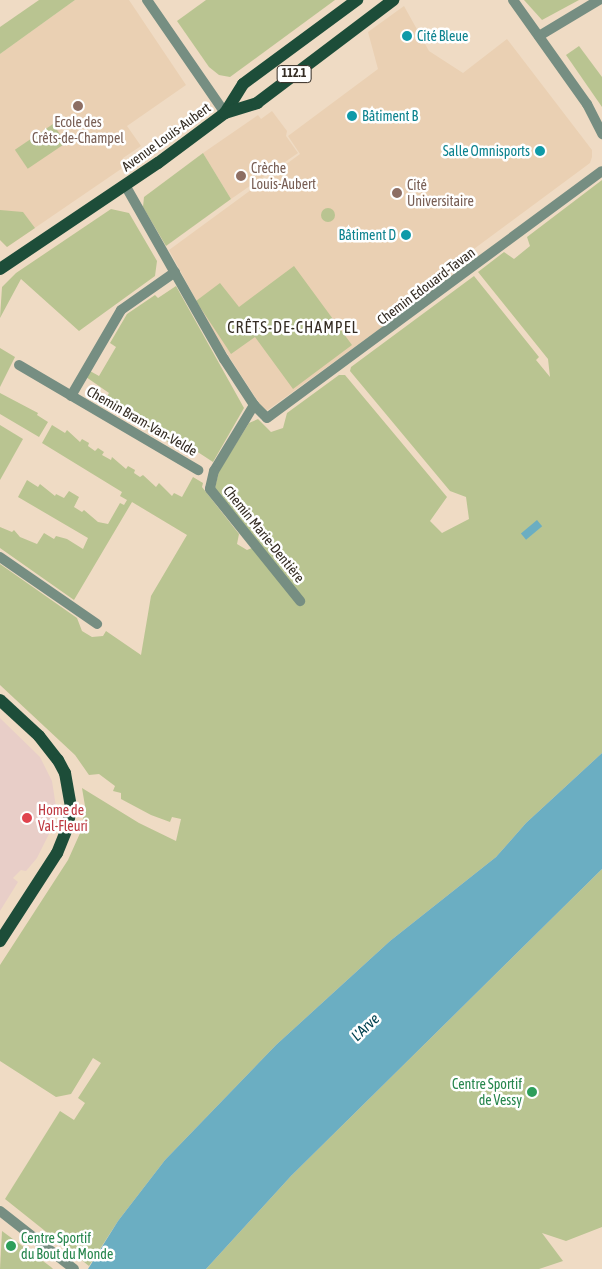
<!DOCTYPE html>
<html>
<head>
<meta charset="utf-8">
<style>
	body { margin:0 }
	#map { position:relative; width:602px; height:1269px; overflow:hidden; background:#efdbc4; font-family:"Asap Condensed",sans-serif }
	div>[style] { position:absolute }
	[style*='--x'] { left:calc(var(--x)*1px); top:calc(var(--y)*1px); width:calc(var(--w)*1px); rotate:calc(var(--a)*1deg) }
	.built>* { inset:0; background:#ead0b3 }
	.medical>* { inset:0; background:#e8cec8 }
	.green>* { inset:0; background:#b9c491; transform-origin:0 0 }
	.round { border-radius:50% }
	.water>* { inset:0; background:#6baec2; transform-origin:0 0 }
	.minor>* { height:10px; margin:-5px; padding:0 5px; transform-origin:5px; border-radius:5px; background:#768e82 }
	.tertiary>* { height:10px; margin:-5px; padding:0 5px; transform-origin:5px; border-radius:5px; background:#768e82 }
	.primary>* { height:12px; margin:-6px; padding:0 6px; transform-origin:6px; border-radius:6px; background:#1d4d39 }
	.dots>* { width:14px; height:14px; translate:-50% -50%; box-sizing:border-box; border:2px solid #fff; border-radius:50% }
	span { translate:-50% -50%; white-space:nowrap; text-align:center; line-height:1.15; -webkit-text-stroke:5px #fff; paint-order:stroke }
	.shield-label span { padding:1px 4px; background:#fff; border:1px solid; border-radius:4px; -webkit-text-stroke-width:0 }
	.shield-label { font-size:12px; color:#342c23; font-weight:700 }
	.culture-label { font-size:14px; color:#0d838f }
	.left { translate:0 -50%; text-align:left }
	.right { translate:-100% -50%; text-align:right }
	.education-label { font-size:14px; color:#785e54 }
	.street-label { font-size:14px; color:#342c23 }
	.health-label { font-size:14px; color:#be3a42 }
	.leisure-label { font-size:14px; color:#27864d }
	.water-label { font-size:15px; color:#024250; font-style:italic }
	.quarter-label { font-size:16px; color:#342c23; letter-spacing:1px }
</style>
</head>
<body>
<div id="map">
	<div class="built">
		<i style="clip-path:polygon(75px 0,129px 0,186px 85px,127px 126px,141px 146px,123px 158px,121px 169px,7px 247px,0 240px,0 54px)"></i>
		<i style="clip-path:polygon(404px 6px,429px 51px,463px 73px,507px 39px,592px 150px,592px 157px,590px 163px,409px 297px,414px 304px,265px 412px,215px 335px,169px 250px,300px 154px,288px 136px,378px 69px,368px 32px)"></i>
		<i style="clip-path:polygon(272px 111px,287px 131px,286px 136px,298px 153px,231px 199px,203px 153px,258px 115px,261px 119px)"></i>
	</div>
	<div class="medical">
		<i style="clip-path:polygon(0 718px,40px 757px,52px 781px,56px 807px,51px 830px,37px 858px,26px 871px,21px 870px,13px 878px,18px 882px,0 911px)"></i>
	</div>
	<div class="green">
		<i style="clip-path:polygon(39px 0,75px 0,0 54px,0 27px)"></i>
		<i style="clip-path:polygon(206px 0,335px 0,230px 77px,219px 75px,209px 67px,177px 21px)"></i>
		<i style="clip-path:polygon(524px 0,579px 0,542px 20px)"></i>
		<i style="clip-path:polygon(579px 46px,602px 77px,602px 107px,566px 55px)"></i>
		<i style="left:53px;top:124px;width:23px;height:46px;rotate:56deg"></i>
		<i style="clip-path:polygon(203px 153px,231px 199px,166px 246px,143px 207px,144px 197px)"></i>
		<i style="clip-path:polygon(602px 180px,602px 753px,526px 823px,496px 857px,390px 941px,276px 1045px,165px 1160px,118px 1221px,89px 1266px,5px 1199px,60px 1111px,74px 1120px,85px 1103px,78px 1098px,101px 1063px,93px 1058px,71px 1094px,56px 1097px,0 1061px,0 965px,68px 860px,81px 831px,85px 806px,82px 788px,139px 823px,176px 841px,181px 819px,172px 817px,170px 822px,151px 815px,121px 799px,121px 793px,113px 791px,115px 786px,99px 774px,89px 775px,75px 755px,0 685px,0 564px,77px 618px,82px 631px,92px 637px,103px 636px,106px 631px,141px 655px,151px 596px,187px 535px,132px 502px,74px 600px,0 548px,0 527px,12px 532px,14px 530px,20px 537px,37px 544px,44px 533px,54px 539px,56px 536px,67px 539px,83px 549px,88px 538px,18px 497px,27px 480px,38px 487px,40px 484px,55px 496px,56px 494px,64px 498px,69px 491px,79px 497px,74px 507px,82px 512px,84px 510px,98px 522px,108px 524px,120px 503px,124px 505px,127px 500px,120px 496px,122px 492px,42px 443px,52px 425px,65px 433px,67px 430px,80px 442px,82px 439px,89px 443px,88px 446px,95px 451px,98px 448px,104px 452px,102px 455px,111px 460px,112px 457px,126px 469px,128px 466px,135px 470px,134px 473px,140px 477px,143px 475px,156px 487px,159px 483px,172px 496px,174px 493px,182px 497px,193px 477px,203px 483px,202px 487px,239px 534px,237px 544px,247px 550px,252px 548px,215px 488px,219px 471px,249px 423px,258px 419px,271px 432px,283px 428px,287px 413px,339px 375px,345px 375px,447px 497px,430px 521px,442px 533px,469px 519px,466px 497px,450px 491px,350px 371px,351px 367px,474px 276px,539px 357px,536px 360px,550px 377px,548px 359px,478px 272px,504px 252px,514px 259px,530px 246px,527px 237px)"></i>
		<i class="round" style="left:321px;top:208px;width:14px;height:14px"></i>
		<i style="clip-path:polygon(111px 209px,129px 213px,157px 261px,155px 276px,79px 331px,21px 279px,0 318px,2px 287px,16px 273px)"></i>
		<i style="clip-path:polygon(0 210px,23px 212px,35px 228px,7px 247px,0 240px)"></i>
		<i style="clip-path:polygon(294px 266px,352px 345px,293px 389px,255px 337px,231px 354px,196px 301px,220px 283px,239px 307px)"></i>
		<i style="clip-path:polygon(176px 286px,244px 408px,213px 462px,187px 445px,183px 444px,180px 449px,103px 403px,109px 393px,86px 377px,90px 371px,99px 376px,116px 347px,110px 343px,127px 314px,155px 295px,158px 298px)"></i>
		<i style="clip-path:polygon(0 348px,15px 357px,0 387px)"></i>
		<i style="clip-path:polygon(0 393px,38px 413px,37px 415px,48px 422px,39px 437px,0 414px)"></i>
		<i style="clip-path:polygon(0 425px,23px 439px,0 480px)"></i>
		<i style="clip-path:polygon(602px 869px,602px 1227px,566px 1241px,542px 1233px,563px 1261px,539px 1269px,206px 1269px,291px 1176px)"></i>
		<i style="clip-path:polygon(2px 1231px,51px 1267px,53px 1269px,0 1269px)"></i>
	</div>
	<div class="water">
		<i style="left:537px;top:520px;width:8px;height:21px;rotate:50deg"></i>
		<i style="clip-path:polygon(602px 753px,602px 869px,291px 1176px,206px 1269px,88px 1269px,118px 1221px,165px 1160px,276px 1045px,390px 941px,496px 857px,526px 823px)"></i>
	</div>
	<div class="minor">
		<i style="--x:147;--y:0;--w:137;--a:55.4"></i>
		<i style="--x:513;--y:0;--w:128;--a:54.6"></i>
		<i style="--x:587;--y:104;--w:34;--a:63"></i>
		<i style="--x:539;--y:36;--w:70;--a:-31"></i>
		<i style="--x:125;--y:185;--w:200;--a:60.4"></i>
		<i style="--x:224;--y:359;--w:55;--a:56.9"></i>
		<i style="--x:254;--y:405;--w:18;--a:45"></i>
		<i style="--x:267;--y:418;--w:416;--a:-36.4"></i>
		<i style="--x:19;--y:365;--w:208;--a:30.4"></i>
		<i style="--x:71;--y:396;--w:99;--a:-59.8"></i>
		<i style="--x:121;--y:310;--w:66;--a:-35.1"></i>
		<i style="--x:254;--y:405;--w:77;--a:121.2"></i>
		<i style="--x:214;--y:471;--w:18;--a:103"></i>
		<i style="--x:210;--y:489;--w:144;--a:51.2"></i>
		<i style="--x:0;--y:557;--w:118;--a:34.6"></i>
	</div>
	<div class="tertiary">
		<i style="--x:0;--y:1211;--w:94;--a:38.1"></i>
	</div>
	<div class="primary">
		<i style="--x:225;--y:113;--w:34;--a:-58"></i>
		<i style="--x:243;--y:84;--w:142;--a:-36.4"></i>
		<i style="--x:0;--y:269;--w:190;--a:-33.9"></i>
		<i style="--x:158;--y:163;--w:84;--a:-36.7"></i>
		<i style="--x:225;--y:113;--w:34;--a:-17"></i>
		<i style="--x:257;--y:103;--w:171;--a:-37.1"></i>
		<i style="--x:0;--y:700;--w:53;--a:42.7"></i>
		<i style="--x:39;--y:736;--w:31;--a:52"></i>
		<i style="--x:58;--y:760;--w:15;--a:62"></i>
		<i style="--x:65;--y:773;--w:34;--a:80"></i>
		<i style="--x:71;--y:806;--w:20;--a:99"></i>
		<i style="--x:68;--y:826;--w:29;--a:112"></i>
		<i style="--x:57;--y:853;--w:105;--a:122.9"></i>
	</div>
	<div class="dots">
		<i style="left:407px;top:36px;background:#0f9aa8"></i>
		<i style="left:78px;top:106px;background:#8d6e63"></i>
		<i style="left:352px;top:116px;background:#0f9aa8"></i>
		<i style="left:540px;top:151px;background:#0f9aa8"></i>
		<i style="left:241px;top:176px;background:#8d6e63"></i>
		<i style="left:397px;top:193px;background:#8d6e63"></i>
		<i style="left:406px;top:235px;background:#0f9aa8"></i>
		<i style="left:27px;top:818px;background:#e0444e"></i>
		<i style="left:532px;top:1092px;background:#2e9e5b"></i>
		<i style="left:11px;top:1246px;background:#2e9e5b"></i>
	</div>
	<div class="shield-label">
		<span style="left:294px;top:74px">112.1</span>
	</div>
	<div class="culture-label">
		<span class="left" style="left:417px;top:36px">Cité Bleue</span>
		<span class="left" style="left:362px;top:116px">Bâtiment B</span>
		<span class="right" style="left:530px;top:151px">Salle Omnisports</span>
		<span class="right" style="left:396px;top:235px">Bâtiment D</span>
	</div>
	<div class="education-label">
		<span style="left:78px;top:130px">Ecole des<br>Crêts-de-Champel</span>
		<span class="left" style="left:251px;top:176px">Crèche<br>Louis-Aubert</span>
		<span class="left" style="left:407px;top:193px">Cité<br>Universitaire</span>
	</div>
	<div class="street-label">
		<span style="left:166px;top:137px;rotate:-36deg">Avenue Louis-Aubert</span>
		<span style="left:426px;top:286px;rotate:-37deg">Chemin Edouard-Tavan</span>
		<span style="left:142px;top:421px;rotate:30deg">Chemin Bram-Van-Velde</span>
		<span style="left:264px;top:534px;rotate:51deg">Chemin Marie-Dentière</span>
	</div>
	<div class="health-label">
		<span class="left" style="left:38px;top:818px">Home de<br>Val-Fleuri</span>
	</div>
	<div class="leisure-label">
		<span class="right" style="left:522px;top:1092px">Centre Sportif<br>de Vessy</span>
		<span class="left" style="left:21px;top:1246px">Centre Sportif<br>du Bout du Monde</span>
	</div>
	<div class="water-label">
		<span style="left:365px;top:1027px;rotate:-44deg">L'Arve</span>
	</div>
	<div class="quarter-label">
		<span style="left:293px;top:327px">CRÊTS-DE-CHAMPEL</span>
	</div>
</div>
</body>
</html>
